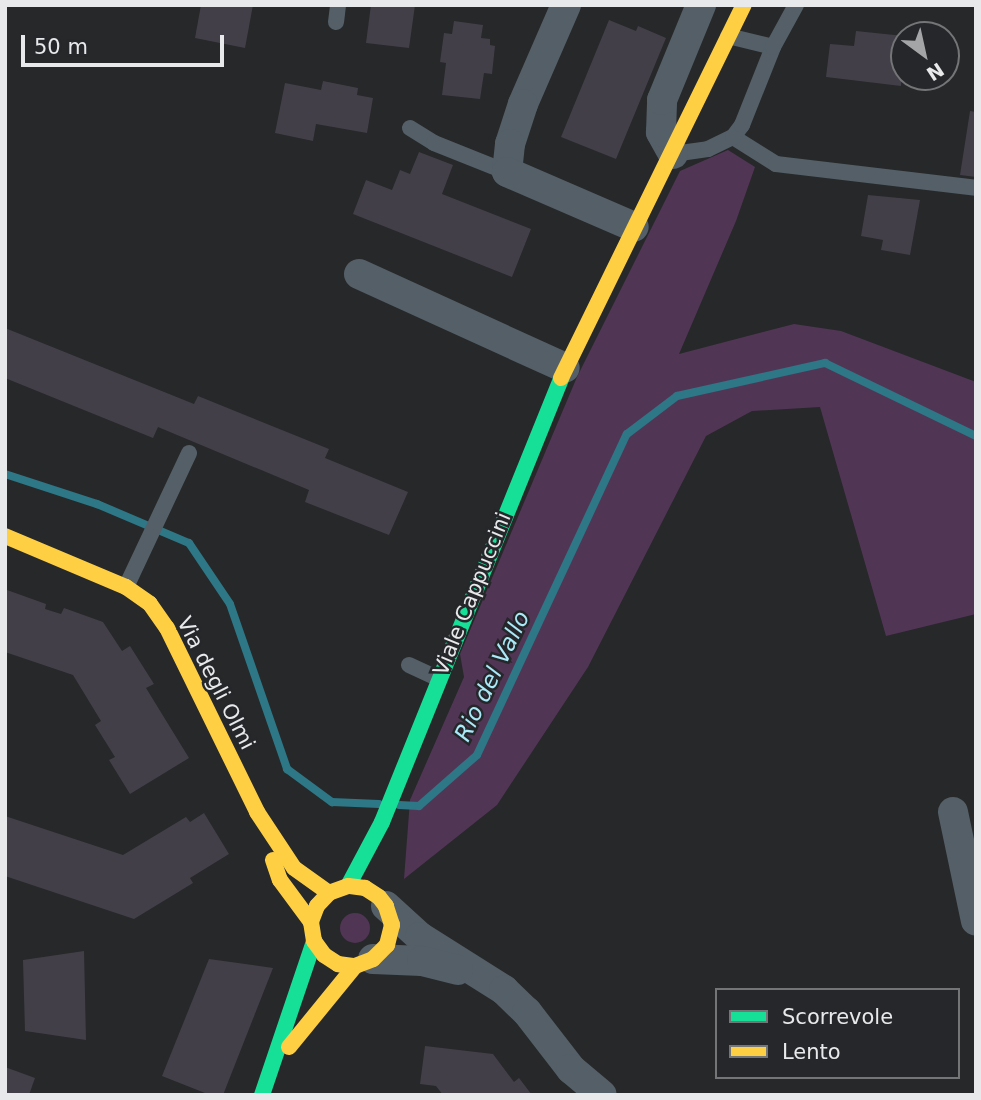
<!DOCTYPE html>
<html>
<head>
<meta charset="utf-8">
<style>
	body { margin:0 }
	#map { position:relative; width:981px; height:1100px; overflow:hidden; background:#272829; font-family:"DejaVu Sans",sans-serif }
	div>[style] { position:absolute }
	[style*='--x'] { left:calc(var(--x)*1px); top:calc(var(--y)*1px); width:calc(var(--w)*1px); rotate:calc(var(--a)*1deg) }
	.green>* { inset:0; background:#513555 }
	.round { border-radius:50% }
	.stream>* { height:8px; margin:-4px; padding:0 4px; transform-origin:4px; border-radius:4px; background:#2d7786 }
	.building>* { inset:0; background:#423f49 }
	.lane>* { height:16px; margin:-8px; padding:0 8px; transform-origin:8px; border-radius:8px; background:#545f68 }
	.street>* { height:30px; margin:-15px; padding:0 15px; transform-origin:15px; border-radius:15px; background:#545f68 }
	.fast>* { height:16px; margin:-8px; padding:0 8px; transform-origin:8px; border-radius:8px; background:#16e098 }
	.slow>* { height:16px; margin:-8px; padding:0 8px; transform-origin:8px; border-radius:8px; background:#ffcf43 }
	span { translate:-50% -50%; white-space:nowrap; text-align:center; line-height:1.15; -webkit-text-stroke:5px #26272a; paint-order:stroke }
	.street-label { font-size:21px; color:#e8e9eb }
	.water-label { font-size:23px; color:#aae9f8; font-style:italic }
	.frame { position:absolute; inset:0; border:7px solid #e8e9eb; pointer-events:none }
	.legend { position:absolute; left:715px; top:988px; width:245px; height:91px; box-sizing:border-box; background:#26272a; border:2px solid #747577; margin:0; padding:9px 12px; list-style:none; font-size:21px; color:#e8e9eb }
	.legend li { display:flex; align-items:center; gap:14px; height:35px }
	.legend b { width:35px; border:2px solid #747577 }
	.north { position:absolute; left:890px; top:21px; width:70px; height:70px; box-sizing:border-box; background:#26272a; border:2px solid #747577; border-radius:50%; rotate:147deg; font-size:19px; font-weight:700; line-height:28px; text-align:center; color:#e8e9eb }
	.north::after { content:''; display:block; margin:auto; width:24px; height:32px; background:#a4a5a7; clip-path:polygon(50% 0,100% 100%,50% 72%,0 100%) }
	.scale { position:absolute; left:21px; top:35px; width:203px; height:32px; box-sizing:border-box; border:4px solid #e8e9eb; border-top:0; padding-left:9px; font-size:21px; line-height:24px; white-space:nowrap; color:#e8e9eb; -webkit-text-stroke:5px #26272a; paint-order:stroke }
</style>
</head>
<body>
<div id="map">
	<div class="green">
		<i style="clip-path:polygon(728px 150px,755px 167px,736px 221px,679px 354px,794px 324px,841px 331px,976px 382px,976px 614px,886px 636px,820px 407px,752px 411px,706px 436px,588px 667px,497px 805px,404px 879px,410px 800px,464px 677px,460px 654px,577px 377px,680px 171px)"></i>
		<i class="round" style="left:340px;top:913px;width:30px;height:30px"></i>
	</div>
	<div class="stream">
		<i style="--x:5;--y:474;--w:97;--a:18.1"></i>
		<i style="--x:97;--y:504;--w:100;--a:23"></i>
		<i style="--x:189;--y:543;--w:73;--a:56.1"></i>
		<i style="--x:230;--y:604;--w:175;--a:70.9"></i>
		<i style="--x:287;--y:769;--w:56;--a:36.3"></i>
		<i style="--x:332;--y:802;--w:47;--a:2.4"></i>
		<i style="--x:399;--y:805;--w:20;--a:3"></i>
		<i style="--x:419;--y:806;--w:77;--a:-41.3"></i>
		<i style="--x:477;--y:755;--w:354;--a:-65"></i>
		<i style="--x:627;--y:434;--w:63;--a:-37.2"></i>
		<i style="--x:677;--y:396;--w:152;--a:-12.6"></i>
		<i style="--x:825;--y:363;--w:168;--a:25.8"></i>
	</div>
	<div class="building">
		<i style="clip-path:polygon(201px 5px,253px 5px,245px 48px,195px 38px)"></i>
		<i style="clip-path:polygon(371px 5px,415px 5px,409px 48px,366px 43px)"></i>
		<i style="clip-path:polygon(609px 20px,636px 31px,638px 26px,666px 38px,616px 159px,561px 137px)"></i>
		<i style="clip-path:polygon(454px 21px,483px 25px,481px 38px,490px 39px,490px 45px,495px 46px,492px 74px,484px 73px,480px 99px,442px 95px,446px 63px,440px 62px,444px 33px,452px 34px)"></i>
		<i style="clip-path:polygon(856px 31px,904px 36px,901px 86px,826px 77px,830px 44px,854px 46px)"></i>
		<i style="clip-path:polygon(323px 81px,358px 88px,357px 95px,373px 98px,367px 133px,316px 124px,313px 141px,275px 133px,285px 83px,321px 90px)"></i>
		<i style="clip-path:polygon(970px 111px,976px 112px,976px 177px,960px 175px)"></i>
		<i style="clip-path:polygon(419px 152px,453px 165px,442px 194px,531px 229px,512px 277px,353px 214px,366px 180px,392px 190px,400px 170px,410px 174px)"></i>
		<i style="clip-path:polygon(868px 195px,920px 200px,910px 255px,881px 250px,883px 240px,861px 236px)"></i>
		<i style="clip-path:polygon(5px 328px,194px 404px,198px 396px,329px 449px,325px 458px,408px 492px,389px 535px,305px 502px,309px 490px,158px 427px,153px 438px,5px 378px)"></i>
		<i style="clip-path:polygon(7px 590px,46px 604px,45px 609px,61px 614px,64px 608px,103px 622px,122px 651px,130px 646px,154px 684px,146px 688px,189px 758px,130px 794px,109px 760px,115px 757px,95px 725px,101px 721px,73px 675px,5px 652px)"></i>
		<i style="clip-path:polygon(204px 813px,229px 854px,190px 878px,193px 883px,134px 919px,5px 876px,5px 816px,123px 855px,186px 817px,190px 822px)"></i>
		<i style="clip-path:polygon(84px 951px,86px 1040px,25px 1031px,23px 960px)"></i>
		<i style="clip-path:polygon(209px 959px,273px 968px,223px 1095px,210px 1095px,162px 1076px)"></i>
		<i style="clip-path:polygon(425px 1046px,493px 1054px,514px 1082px,519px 1078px,532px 1095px,443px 1095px,436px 1086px,420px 1084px)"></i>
		<i style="clip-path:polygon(5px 1067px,35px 1078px,29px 1095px,5px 1095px)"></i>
	</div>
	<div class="lane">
		<i style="--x:336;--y:22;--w:17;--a:-83"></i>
		<i style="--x:728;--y:36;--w:46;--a:13.7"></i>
		<i style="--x:410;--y:128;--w:28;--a:32"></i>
		<i style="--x:434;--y:143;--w:79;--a:21.7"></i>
		<i style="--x:733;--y:137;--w:51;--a:32.1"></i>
		<i style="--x:776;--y:164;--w:201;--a:6.8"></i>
		<i style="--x:673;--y:154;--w:35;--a:-8"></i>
		<i style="--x:708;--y:149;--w:28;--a:-26"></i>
		<i style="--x:733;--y:137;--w:15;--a:-53"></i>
		<i style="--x:742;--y:125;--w:84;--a:-68.3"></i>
		<i style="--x:773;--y:47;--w:48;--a:-61.3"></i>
		<i style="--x:126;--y:587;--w:148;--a:-64.8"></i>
		<i style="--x:409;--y:665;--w:31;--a:25"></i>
	</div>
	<div class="street">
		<i style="--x:566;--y:5;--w:108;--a:113.5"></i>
		<i style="--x:523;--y:104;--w:42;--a:108"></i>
		<i style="--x:510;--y:144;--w:28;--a:96"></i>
		<i style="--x:507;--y:172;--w:138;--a:23.4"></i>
		<i style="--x:673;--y:154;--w:25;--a:-119"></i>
		<i style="--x:661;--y:132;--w:32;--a:-88"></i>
		<i style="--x:662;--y:100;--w:103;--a:-67.7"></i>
		<i style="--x:359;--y:274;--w:226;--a:24.5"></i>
		<i style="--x:953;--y:812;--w:111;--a:78.1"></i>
		<i style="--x:386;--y:906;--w:46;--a:42.4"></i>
		<i style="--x:420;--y:937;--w:99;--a:32.2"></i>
		<i style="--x:504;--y:990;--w:32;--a:44"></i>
		<i style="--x:527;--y:1012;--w:72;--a:52.3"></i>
		<i style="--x:571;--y:1069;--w:40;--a:40"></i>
		<i style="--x:373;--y:959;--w:49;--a:2.3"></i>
		<i style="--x:422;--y:961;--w:37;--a:14"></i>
	</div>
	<div class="fast">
		<i style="--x:348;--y:886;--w:72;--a:-62"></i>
		<i style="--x:382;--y:822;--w:479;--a:-68"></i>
		<i style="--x:262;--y:1095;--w:163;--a:-71.3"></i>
	</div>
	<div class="slow">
		<i style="--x:561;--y:378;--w:415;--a:-63.9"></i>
		<i style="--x:5;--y:536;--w:131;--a:22.9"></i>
		<i style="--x:126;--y:587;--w:29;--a:35"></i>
		<i style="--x:150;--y:604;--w:29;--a:55"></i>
		<i style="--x:167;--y:628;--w:205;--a:63.9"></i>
		<i style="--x:257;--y:812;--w:67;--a:56.5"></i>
		<i style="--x:294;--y:868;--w:43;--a:35.5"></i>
		<i style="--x:273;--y:860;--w:21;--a:71"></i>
		<i style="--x:280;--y:880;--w:52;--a:53.6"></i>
		<i style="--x:311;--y:922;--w:19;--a:81"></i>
		<i style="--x:314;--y:941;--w:17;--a:54"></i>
		<i style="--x:324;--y:955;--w:17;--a:33"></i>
		<i style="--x:338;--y:964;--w:17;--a:7"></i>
		<i style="--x:355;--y:966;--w:19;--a:-21"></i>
		<i style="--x:373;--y:959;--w:20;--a:-45"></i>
		<i style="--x:387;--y:945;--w:21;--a:-76"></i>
		<i style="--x:392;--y:925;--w:20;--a:-108"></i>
		<i style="--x:386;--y:906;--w:11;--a:-128"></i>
		<i style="--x:379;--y:897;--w:17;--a:-147"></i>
		<i style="--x:365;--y:888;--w:17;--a:-173"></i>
		<i style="--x:348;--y:886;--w:20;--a:160"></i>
		<i style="--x:329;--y:893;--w:18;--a:133"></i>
		<i style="--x:317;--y:906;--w:17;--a:111"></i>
		<i style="--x:289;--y:1047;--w:104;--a:-50.8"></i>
	</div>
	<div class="street-label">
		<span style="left:472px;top:594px;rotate:-68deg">Viale Cappuccini</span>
		<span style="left:216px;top:683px;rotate:63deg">Via degli Olmi</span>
	</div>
	<div class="water-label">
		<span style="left:492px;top:676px;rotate:-64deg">Rio del Vallo</span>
	</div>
	<div class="frame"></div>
	<ul class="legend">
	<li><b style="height:9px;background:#16e098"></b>Scorrevole</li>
	<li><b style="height:9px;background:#ffcf43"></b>Lento</li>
	</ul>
	<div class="north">N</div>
	<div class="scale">50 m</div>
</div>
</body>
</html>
